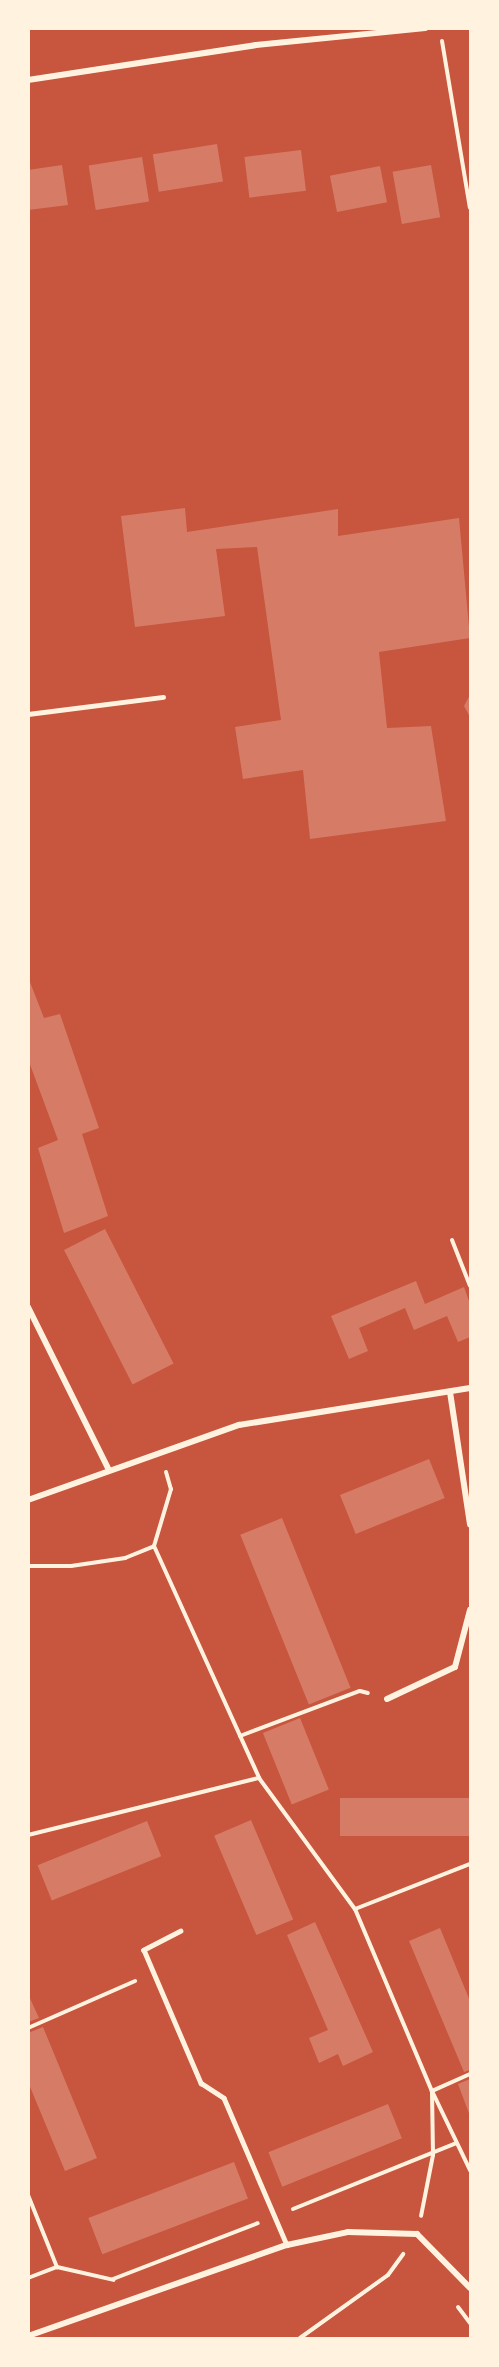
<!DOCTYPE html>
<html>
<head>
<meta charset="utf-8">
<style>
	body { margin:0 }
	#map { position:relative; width:499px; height:2367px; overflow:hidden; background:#c8553d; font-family:Jost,sans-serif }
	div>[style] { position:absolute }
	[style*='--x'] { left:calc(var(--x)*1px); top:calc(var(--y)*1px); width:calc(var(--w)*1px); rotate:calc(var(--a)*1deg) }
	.building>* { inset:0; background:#d67c66; transform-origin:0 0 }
	.path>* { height:4px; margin:-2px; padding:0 2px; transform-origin:2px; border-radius:2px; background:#fff3e0 }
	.service>* { height:4.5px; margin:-2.25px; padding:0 2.25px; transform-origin:2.25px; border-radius:2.25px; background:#fff3e0 }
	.minor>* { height:6px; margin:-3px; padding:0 3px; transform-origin:3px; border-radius:3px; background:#fff3e0 }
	span { translate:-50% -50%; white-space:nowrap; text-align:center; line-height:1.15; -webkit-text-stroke:6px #fff3e0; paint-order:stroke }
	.frame { position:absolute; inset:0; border:30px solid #fff3e0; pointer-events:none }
</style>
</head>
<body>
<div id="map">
	<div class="building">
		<i style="left:217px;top:144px;width:38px;height:65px;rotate:81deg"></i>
		<i style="left:301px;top:150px;width:41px;height:57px;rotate:83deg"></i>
		<i style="left:142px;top:157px;width:45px;height:54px;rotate:81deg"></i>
		<i style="clip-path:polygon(62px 165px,68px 205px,28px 210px,28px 170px)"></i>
		<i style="left:431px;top:165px;width:53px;height:39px;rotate:80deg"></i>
		<i style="left:380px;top:166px;width:37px;height:51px;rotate:79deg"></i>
		<i style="clip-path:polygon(185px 508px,187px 532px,338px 509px,338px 536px,459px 518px,470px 638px,379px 652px,387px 728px,431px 726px,446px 821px,310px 839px,303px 770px,243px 779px,235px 727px,281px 720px,257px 547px,216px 549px,225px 616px,135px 627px,121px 516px)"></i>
		<i style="clip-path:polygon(470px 695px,470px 717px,464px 706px)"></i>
		<i style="clip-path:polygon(28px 977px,44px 1018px,60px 1014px,99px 1128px,82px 1134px,108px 1216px,64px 1233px,38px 1148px,58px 1140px,28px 1059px)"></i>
		<i style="left:105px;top:1229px;width:151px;height:46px;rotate:63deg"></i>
		<i style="clip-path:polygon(416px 1281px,425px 1304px,464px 1287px,470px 1304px,470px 1337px,458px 1342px,447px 1316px,414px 1330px,405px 1308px,359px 1328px,368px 1351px,349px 1359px,331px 1316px)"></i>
		<i style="left:429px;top:1459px;width:42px;height:96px;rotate:68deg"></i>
		<i style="left:282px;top:1518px;width:183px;height:45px;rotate:68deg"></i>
		<i style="left:300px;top:1718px;width:77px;height:40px;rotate:68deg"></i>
		<i style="left:470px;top:1798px;width:38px;height:130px;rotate:90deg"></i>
		<i style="left:251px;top:1820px;width:108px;height:40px;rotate:67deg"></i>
		<i style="left:147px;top:1821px;width:38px;height:118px;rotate:68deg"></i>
		<i style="clip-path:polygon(315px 1922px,373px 2052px,343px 2066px,338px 2054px,319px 2063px,309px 2038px,328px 2030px,287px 1935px)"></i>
		<i style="clip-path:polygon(440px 1928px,470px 2001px,470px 2070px,464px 2072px,409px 1941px)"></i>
		<i style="clip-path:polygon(28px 1994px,39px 2018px,28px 2022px)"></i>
		<i style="clip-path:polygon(43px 2027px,97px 2158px,65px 2171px,28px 2082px,28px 2033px)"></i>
		<i style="clip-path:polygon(470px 2079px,470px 2116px,458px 2084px)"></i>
		<i style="left:388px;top:2104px;width:37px;height:129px;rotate:68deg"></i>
		<i style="left:234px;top:2162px;width:39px;height:156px;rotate:69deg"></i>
	</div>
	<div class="path">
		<i style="--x:442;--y:41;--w:169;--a:80.5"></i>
		<i style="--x:452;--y:1240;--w:49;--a:68.6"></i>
		<i style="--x:166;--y:1472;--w:18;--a:74"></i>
		<i style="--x:171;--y:1489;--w:59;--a:106.6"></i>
		<i style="--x:154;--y:1546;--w:255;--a:65.6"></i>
		<i style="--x:259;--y:1778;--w:162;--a:53.8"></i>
		<i style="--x:355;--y:1909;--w:198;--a:67.1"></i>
		<i style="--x:432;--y:2091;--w:64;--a:89.1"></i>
		<i style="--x:433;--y:2155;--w:62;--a:101.1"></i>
		<i style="--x:28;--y:1566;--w:43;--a:0"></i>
		<i style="--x:71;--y:1566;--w:55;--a:-8.4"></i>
		<i style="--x:125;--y:1558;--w:31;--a:-22"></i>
		<i style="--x:240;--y:1736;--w:128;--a:-20.6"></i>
		<i style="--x:360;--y:1691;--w:8;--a:14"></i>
		<i style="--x:28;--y:1835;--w:238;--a:-13.9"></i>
		<i style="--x:355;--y:1909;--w:123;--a:-21.4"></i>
		<i style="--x:28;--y:2028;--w:117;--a:-23.7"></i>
		<i style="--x:470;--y:2074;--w:42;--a:155.9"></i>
		<i style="--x:432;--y:2091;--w:88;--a:64.3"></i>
		<i style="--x:28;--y:2148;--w:5;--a:90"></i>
		<i style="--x:28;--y:2195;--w:78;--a:68.1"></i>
		<i style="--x:57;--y:2267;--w:58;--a:12.8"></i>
		<i style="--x:293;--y:2209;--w:176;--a:-22"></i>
		<i style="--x:28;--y:2278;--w:31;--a:-21"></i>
		<i style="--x:113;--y:2279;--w:155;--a:-21.1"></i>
		<i style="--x:458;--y:2307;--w:20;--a:53"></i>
		<i style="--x:300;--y:2338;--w:108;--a:-35.6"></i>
		<i style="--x:388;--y:2275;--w:26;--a:-54"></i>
	</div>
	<div class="service">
		<i style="--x:28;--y:714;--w:136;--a:-7.2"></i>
		<i style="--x:181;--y:1931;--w:42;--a:152.8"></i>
		<i style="--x:144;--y:1950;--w:145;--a:66.8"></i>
		<i style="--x:201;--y:2083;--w:27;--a:33"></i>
		<i style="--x:224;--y:2098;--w:160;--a:66.8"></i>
	</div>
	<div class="minor">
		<i style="--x:28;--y:80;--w:231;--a:-8.7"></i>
		<i style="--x:256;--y:45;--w:170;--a:-5.7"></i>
		<i style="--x:28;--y:1307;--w:180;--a:63.6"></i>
		<i style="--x:450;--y:1392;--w:134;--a:81.4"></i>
		<i style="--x:28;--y:1500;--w:224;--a:-19.6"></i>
		<i style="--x:239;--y:1425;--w:234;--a:-9.1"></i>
		<i style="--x:387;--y:1699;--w:75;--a:-25.2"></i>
		<i style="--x:455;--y:1667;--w:59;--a:-75.3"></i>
		<i style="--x:28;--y:2336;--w:275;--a:-19.4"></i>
		<i style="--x:287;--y:2245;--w:62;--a:-12"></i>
		<i style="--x:348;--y:2232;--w:69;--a:1.7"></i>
		<i style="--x:417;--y:2234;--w:76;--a:45.5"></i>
	</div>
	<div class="frame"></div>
</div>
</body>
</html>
